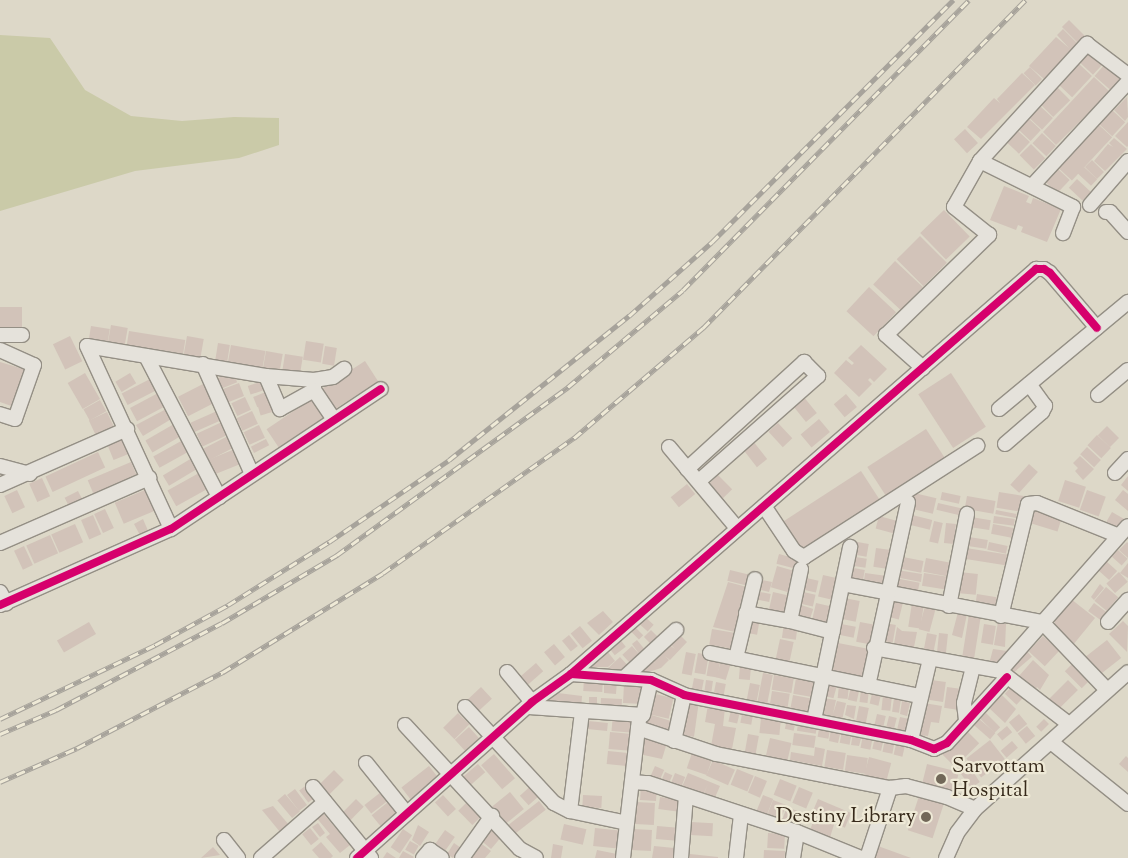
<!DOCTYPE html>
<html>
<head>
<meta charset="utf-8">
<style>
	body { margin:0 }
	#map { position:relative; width:1128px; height:858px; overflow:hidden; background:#ddd8c8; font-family:"Sorts Mill Goudy",serif }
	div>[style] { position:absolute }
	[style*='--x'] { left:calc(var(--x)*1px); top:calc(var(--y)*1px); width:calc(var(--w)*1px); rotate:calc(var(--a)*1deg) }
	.green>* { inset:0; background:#cacaa8 }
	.building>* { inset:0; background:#d2c3b9; transform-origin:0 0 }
	.roads { filter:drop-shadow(1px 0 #948f85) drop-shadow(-1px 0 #948f85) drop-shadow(0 1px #948f85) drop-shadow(0 -1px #948f85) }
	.minor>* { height:14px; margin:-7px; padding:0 7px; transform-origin:7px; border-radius:7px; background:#e5e2db }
	.rail>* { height:5px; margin-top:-2.5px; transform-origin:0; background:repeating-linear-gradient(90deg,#eee9d6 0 9px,#a7a39b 0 18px); box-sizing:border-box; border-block:1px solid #a7a39b }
	.cycleway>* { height:8px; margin:-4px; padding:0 4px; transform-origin:4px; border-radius:4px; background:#d6006c }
	.dots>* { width:14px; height:14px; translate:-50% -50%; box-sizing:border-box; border:2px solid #eee9d6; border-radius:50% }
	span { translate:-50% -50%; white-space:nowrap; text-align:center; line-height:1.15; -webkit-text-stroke:4.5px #eee9d6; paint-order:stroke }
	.poi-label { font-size:21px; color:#372a1b }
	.left { translate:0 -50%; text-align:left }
	.right { translate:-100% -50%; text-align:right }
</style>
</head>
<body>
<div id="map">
	<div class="green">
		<i style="clip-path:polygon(0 35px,50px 38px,85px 90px,131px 116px,182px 121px,234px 117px,279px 118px,279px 145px,239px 158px,135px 171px,0 211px)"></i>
	</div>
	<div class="building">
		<i style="left:1069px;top:20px;width:24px;height:10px;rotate:45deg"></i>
		<i style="clip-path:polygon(1063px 29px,1077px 43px,1044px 79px,1029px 66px,1056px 37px,1069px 48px,1057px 35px)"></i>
		<i style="left:1090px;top:50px;width:19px;height:16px;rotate:43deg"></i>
		<i style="left:1078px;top:63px;width:19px;height:29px;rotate:43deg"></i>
		<i style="left:1105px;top:64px;width:23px;height:16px;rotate:41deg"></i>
		<i style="left:1030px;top:67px;width:17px;height:9px;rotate:45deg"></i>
		<i style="clip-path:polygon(1022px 73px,1035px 85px,981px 139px,967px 127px,994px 98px,1000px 103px,997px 99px)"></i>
		<i style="clip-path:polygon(1094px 77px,1110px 92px,1056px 145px,1043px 132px)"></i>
		<i style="left:1056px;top:86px;width:20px;height:24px;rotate:45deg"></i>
		<i style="clip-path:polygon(1127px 97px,1128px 117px,1125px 121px,1114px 110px)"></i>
		<i style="left:1039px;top:105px;width:19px;height:16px;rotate:43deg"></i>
		<i style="left:1112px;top:110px;width:18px;height:19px;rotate:43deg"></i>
		<i style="left:1027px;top:117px;width:19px;height:15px;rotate:43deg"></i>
		<i style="clip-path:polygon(1128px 122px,1128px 146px,1127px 147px,1115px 136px)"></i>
		<i style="left:1099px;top:125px;width:18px;height:59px;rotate:43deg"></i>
		<i style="left:965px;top:129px;width:19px;height:15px;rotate:47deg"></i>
		<i style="left:1016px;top:129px;width:19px;height:16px;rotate:43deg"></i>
		<i style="left:1042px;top:133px;width:19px;height:14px;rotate:43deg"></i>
		<i style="clip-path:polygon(1114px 138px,1127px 149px,1105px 171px,1094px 161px,1108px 144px,1113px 147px,1109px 143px)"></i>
		<i style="left:1031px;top:144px;width:20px;height:16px;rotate:45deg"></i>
		<i style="left:1092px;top:160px;width:17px;height:10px;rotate:45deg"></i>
		<i style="left:1084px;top:167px;width:18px;height:9px;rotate:43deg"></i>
		<i style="left:1058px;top:169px;width:16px;height:18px;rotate:43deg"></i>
		<i style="left:1077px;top:179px;width:19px;height:12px;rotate:43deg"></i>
		<i style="clip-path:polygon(1004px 186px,1029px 196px,1026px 202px,1031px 204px,1033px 198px,1061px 209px,1047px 242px,1021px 232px,1023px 227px,1018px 225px,1016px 230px,990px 220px)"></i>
		<i style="left:944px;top:210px;width:37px;height:33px;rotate:46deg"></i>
		<i style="left:920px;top:236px;width:38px;height:33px;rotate:45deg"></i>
		<i style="left:895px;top:261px;width:38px;height:32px;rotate:43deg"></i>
		<i style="left:869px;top:287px;width:37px;height:33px;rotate:43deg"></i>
		<i style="left:0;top:307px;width:22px;height:20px"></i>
		<i style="left:111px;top:325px;width:17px;height:18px;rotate:10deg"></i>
		<i style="left:91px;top:326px;width:19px;height:17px;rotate:9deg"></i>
		<i style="left:129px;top:331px;width:57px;height:14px;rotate:9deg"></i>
		<i style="left:70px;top:336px;width:28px;height:19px;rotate:64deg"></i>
		<i style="left:187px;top:336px;width:17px;height:19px;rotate:10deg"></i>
		<i style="left:306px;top:341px;width:18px;height:19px;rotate:9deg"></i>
		<i style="left:218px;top:343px;width:12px;height:19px;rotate:9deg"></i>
		<i style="left:231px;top:345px;width:35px;height:19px;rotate:10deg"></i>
		<i style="clip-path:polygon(861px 345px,887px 369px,874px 382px,870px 378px,868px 380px,872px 384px,859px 397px,834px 373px,846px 360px,852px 365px,854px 363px,848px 358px)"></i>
		<i style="left:325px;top:346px;width:12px;height:18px;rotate:9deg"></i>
		<i style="left:266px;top:351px;width:17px;height:19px;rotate:10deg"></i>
		<i style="left:285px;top:354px;width:18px;height:19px;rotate:9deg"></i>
		<i style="left:365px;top:361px;width:24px;height:53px;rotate:57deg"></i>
		<i style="clip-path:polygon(0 362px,30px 371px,17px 408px,0 402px)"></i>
		<i style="left:233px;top:372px;width:11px;height:18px;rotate:68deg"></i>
		<i style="left:85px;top:373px;width:30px;height:20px;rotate:60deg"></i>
		<i style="left:130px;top:373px;width:12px;height:17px;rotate:59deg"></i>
		<i style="left:951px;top:373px;width:64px;height:39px;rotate:57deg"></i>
		<i style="left:152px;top:378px;width:13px;height:34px;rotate:63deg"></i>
		<i style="left:263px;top:381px;width:9px;height:16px;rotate:72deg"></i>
		<i style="left:239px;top:383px;width:14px;height:17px;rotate:69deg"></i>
		<i style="left:203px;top:384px;width:22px;height:28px;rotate:63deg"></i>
		<i style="left:268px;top:391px;width:11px;height:16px;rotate:68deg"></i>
		<i style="left:160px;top:392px;width:15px;height:34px;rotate:62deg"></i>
		<i style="left:846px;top:394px;width:17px;height:16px;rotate:50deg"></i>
		<i style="left:803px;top:396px;width:22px;height:14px;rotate:51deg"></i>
		<i style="left:245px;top:397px;width:14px;height:15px;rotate:65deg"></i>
		<i style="left:313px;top:398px;width:23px;height:56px;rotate:56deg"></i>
		<i style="left:100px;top:400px;width:13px;height:19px;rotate:61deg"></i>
		<i style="left:274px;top:401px;width:10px;height:17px;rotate:73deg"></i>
		<i style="clip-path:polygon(168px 408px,173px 418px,143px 436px,136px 425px)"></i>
		<i style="left:217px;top:411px;width:10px;height:29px;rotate:66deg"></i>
		<i style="left:252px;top:411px;width:14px;height:17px;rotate:65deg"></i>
		<i style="left:107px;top:412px;width:19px;height:20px;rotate:65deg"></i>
		<i style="left:819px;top:419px;width:17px;height:24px;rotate:50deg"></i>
		<i style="left:222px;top:422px;width:14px;height:28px;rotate:65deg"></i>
		<i style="left:778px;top:423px;width:21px;height:13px;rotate:47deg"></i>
		<i style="left:174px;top:424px;width:14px;height:33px;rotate:60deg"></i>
		<i style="left:259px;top:425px;width:14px;height:17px;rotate:65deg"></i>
		<i style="left:1107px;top:426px;width:17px;height:13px;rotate:45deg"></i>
		<i style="left:926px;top:429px;width:40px;height:70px;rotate:57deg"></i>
		<i style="left:1097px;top:435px;width:19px;height:14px;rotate:43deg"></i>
		<i style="left:228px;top:436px;width:13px;height:29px;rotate:63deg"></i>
		<i style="left:128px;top:437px;width:16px;height:22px;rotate:68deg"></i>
		<i style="left:266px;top:439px;width:7px;height:17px;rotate:63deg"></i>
		<i style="left:183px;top:440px;width:13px;height:34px;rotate:61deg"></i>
		<i style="left:753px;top:441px;width:23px;height:13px;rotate:52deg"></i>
		<i style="left:1087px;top:447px;width:19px;height:10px;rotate:43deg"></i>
		<i style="left:235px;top:449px;width:16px;height:30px;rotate:68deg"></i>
		<i style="left:98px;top:452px;width:17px;height:58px;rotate:65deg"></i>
		<i style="clip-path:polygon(1080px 456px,1094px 469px,1083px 480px,1075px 471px,1078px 468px,1073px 463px)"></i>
		<i style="left:192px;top:458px;width:12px;height:34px;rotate:59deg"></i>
		<i style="left:131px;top:462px;width:21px;height:47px;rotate:67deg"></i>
		<i style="left:1029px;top:464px;width:12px;height:28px;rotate:42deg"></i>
		<i style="left:861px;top:471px;width:37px;height:95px;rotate:57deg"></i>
		<i style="left:199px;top:473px;width:18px;height:36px;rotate:61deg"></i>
		<i style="left:718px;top:475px;width:20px;height:13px;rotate:45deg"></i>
		<i style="clip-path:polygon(1128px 476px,1128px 491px,1121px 485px)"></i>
		<i style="left:42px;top:478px;width:20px;height:14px;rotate:66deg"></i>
		<i style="left:1065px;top:480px;width:22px;height:22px;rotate:18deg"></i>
		<i style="left:687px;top:484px;width:13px;height:21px;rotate:51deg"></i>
		<i style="left:147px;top:489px;width:23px;height:35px;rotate:67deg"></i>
		<i style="left:17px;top:490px;width:19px;height:14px;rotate:65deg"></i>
		<i style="left:1087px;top:490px;width:20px;height:21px;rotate:20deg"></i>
		<i style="clip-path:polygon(1123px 490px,1128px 494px,1128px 511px,1115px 500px)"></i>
		<i style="left:78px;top:491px;width:16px;height:15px;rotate:63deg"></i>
		<i style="left:942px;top:492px;width:19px;height:8px;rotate:12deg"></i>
		<i style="left:999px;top:492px;width:25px;height:16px;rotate:9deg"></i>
		<i style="left:914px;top:493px;width:23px;height:16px;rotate:13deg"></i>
		<i style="left:967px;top:496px;width:29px;height:13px;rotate:10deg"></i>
		<i style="left:938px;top:503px;width:26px;height:7px;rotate:13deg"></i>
		<i style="left:1036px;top:506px;width:28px;height:18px;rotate:17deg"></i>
		<i style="left:105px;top:509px;width:21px;height:12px;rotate:65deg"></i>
		<i style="left:996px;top:510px;width:21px;height:4px;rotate:11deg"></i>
		<i style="left:1112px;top:512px;width:14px;height:11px;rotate:30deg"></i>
		<i style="left:908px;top:514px;width:25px;height:10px;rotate:14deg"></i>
		<i style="left:93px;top:515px;width:21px;height:13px;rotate:67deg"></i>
		<i style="left:879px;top:516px;width:20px;height:13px;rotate:15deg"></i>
		<i style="left:994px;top:516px;width:21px;height:7px;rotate:8deg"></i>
		<i style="left:971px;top:517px;width:20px;height:10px;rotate:9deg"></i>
		<i style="clip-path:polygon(143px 519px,149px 533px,141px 537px,134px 524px)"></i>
		<i style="left:934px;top:521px;width:9px;height:21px;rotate:13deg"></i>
		<i style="left:946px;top:523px;width:10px;height:20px;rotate:6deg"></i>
		<i style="left:75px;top:524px;width:20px;height:26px;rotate:66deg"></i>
		<i style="left:993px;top:524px;width:21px;height:10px;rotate:11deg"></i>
		<i style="left:50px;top:535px;width:20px;height:26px;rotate:66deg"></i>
		<i style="left:969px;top:537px;width:19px;height:9px;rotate:9deg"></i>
		<i style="left:852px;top:541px;width:17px;height:13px;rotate:10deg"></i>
		<i style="left:989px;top:542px;width:19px;height:8px;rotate:12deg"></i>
		<i style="clip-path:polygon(1127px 542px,1128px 543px,1128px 558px,1119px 550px)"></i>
		<i style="left:24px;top:546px;width:21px;height:11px;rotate:65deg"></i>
		<i style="left:876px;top:548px;width:15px;height:19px;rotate:8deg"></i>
		<i style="left:966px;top:548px;width:43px;height:11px;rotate:9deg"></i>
		<i style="left:1118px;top:550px;width:13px;height:9px;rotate:42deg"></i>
		<i style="left:779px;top:554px;width:20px;height:10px;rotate:15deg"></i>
		<i style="left:849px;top:556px;width:18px;height:9px;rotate:9deg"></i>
		<i style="left:898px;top:556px;width:26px;height:12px;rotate:11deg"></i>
		<i style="left:926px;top:558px;width:25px;height:14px;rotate:11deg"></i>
		<i style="left:1106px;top:561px;width:15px;height:12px;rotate:42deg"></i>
		<i style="clip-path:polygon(1128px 563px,1128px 578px,1120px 573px)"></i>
		<i style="left:777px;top:566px;width:19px;height:22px;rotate:16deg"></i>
		<i style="left:848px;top:567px;width:17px;height:14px;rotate:10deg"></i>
		<i style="left:730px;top:570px;width:21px;height:11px;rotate:14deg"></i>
		<i style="clip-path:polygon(897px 570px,922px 574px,921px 582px,895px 577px)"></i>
		<i style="left:959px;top:572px;width:19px;height:21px;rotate:6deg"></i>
		<i style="left:1119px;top:572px;width:13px;height:17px;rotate:48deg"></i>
		<i style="left:865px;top:573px;width:22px;height:13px;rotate:8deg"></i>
		<i style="left:924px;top:573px;width:24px;height:13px;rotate:9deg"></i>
		<i style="left:823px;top:575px;width:17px;height:22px;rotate:13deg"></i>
		<i style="left:802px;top:577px;width:17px;height:12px;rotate:13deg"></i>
		<i style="left:895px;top:578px;width:25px;height:12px;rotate:11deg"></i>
		<i style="clip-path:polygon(757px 579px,772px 582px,769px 592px,754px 588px)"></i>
		<i style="clip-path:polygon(728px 582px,747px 587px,735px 632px,713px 627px)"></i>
		<i style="clip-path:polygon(1100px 584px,1104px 588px,1094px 600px,1091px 597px)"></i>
		<i style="left:1106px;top:587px;width:16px;height:18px;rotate:40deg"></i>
		<i style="left:755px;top:591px;width:16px;height:8px;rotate:11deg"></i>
		<i style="left:799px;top:591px;width:17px;height:12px;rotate:13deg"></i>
		<i style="left:773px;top:592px;width:17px;height:19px;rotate:13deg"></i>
		<i style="left:977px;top:594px;width:20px;height:13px;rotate:9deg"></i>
		<i style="left:844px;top:598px;width:16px;height:21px;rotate:11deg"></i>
		<i style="clip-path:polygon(1071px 599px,1095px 618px,1073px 645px,1055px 630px,1055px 620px)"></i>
		<i style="left:891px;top:601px;width:12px;height:16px;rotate:14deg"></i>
		<i style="left:816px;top:603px;width:18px;height:23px;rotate:13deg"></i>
		<i style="left:912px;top:603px;width:12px;height:24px;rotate:9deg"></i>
		<i style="left:1094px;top:603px;width:17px;height:10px;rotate:36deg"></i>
		<i style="left:798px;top:604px;width:16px;height:14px;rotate:18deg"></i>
		<i style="left:925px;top:606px;width:11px;height:24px;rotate:15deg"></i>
		<i style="clip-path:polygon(603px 611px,613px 622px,599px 635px,587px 623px)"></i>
		<i style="clip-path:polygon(958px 612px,967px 614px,962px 638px,952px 635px)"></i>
		<i style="left:969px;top:614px;width:12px;height:46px;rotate:9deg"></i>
		<i style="left:644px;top:616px;width:13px;height:9px;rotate:42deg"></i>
		<i style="left:749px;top:617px;width:11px;height:16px;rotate:10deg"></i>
		<i style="clip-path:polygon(1123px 621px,1128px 626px,1127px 652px,1109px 634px)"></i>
		<i style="left:89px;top:622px;width:14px;height:37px;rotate:60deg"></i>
		<i style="left:860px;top:622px;width:15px;height:20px;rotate:11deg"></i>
		<i style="clip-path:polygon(998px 622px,1006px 624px,1005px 647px,994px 645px)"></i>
		<i style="left:784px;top:623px;width:14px;height:15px;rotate:8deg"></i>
		<i style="left:885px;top:623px;width:11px;height:18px;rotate:10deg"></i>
		<i style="left:841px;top:624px;width:15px;height:11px;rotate:11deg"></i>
		<i style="left:984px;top:624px;width:12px;height:19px;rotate:9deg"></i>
		<i style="left:580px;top:626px;width:19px;height:12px;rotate:51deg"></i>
		<i style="left:634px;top:626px;width:13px;height:6px;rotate:45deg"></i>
		<i style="clip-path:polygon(897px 627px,902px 631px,917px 632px,914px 647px,894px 644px)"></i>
		<i style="left:712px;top:629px;width:22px;height:16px;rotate:10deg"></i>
		<i style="left:651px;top:630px;width:16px;height:10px;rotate:45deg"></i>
		<i style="clip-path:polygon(678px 633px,687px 642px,670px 660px,665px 656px,669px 660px,661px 668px,640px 675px,636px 670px,649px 657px,656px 664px,651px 658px,668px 644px,675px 649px,668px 642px)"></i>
		<i style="left:927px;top:633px;width:10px;height:16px;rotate:11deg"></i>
		<i style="left:939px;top:633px;width:9px;height:20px;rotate:6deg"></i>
		<i style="left:569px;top:635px;width:14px;height:9px;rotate:51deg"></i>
		<i style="left:1043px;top:636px;width:22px;height:21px;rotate:43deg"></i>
		<i style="left:619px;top:638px;width:11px;height:14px;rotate:52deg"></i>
		<i style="left:780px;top:639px;width:14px;height:20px;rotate:12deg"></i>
		<i style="clip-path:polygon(637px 640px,646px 651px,640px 655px,632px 644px)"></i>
		<i style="left:1107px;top:640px;width:23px;height:30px;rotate:52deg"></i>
		<i style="left:838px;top:643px;width:33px;height:34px;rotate:11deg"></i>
		<i style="left:554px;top:644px;width:17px;height:13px;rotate:50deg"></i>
		<i style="left:632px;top:646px;width:12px;height:13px;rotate:48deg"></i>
		<i style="clip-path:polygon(993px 649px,1007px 651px,995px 665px,989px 664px)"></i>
		<i style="left:1026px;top:650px;width:9px;height:24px;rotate:49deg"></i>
		<i style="clip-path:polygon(607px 651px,615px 661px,608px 667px,587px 667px)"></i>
		<i style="left:686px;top:652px;width:10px;height:22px;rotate:11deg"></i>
		<i style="left:698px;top:653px;width:11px;height:20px;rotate:10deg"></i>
		<i style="left:710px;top:656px;width:11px;height:20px;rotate:10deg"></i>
		<i style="clip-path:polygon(620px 657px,630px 668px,624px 673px,606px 670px)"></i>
		<i style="left:722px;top:658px;width:10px;height:20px;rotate:17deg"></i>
		<i style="clip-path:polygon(1033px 660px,1049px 675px,1040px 690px,1037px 687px,1034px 691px,1019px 676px)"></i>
		<i style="left:1074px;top:662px;width:24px;height:13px;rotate:45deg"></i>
		<i style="left:536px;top:663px;width:11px;height:23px;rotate:49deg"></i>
		<i style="left:740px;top:666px;width:11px;height:13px;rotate:5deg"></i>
		<i style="left:763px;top:673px;width:10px;height:32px;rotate:11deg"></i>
		<i style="left:774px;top:675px;width:20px;height:15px;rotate:9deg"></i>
		<i style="left:584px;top:677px;width:19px;height:14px;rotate:3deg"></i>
		<i style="left:694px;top:678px;width:10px;height:15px;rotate:11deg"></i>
		<i style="left:796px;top:678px;width:22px;height:16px;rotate:10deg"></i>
		<i style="clip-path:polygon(604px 680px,617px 680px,616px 694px,604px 693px)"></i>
		<i style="left:706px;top:680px;width:7px;height:15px;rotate:8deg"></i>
		<i style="left:827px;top:680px;width:11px;height:16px;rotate:15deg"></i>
		<i style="left:931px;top:680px;width:15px;height:20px;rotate:8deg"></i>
		<i style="left:1068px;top:680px;width:14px;height:30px;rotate:45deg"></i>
		<i style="left:716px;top:682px;width:10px;height:15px;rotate:11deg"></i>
		<i style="left:750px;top:683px;width:10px;height:19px;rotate:11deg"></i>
		<i style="left:624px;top:684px;width:20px;height:19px;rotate:3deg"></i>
		<i style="left:839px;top:685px;width:10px;height:13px;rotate:6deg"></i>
		<i style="left:1013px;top:685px;width:16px;height:12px;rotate:43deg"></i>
		<i style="left:851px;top:686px;width:9px;height:14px;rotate:13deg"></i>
		<i style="left:481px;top:687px;width:16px;height:20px;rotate:47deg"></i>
		<i style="left:947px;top:687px;width:15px;height:21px;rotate:8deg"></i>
		<i style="left:873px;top:689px;width:9px;height:15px;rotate:13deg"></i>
		<i style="left:861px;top:690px;width:8px;height:12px;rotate:7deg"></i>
		<i style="left:772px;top:691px;width:18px;height:17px;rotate:9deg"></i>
		<i style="clip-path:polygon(558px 693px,582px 696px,581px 709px,542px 705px)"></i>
		<i style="left:651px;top:693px;width:23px;height:21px;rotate:13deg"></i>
		<i style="left:793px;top:695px;width:21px;height:18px;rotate:11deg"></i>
		<i style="left:883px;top:695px;width:9px;height:15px;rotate:6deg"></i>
		<i style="clip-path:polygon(1002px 695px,1016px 709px,1005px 723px,988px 707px)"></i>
		<i style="left:589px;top:697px;width:8px;height:11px"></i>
		<i style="left:601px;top:698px;width:21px;height:13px;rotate:3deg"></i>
		<i style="clip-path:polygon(823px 698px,836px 700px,833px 714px,837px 701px,846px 703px,842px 720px,820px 717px)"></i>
		<i style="left:894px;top:698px;width:7px;height:14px;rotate:8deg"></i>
		<i style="left:684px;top:700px;width:15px;height:35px;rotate:8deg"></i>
		<i style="clip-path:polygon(902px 701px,910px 703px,907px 716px,900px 714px)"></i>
		<i style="clip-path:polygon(924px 703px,942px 706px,939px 723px,931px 722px,928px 736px,918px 735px)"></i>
		<i style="clip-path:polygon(708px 705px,725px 708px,723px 726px,736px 728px,732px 749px,711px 746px,715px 724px,705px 722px)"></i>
		<i style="clip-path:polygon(847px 705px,856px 706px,854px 719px,845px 715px)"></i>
		<i style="left:732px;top:706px;width:9px;height:16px;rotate:13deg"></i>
		<i style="left:859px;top:706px;width:10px;height:18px;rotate:11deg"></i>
		<i style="left:743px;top:708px;width:11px;height:15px;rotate:10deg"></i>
		<i style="left:458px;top:713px;width:16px;height:21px;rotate:45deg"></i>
		<i style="left:645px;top:713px;width:28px;height:12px;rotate:17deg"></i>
		<i style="left:986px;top:713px;width:20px;height:8px;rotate:45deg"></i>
		<i style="left:613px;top:714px;width:22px;height:17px;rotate:5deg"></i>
		<i style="left:877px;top:714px;width:9px;height:15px;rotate:13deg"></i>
		<i style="left:1019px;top:714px;width:13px;height:13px;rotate:51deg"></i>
		<i style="left:788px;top:715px;width:9px;height:14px;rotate:13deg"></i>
		<i style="left:889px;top:716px;width:8px;height:15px;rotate:14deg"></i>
		<i style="left:900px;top:717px;width:9px;height:16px;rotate:13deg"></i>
		<i style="left:761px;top:718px;width:20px;height:15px;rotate:6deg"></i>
		<i style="left:799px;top:718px;width:19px;height:13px;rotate:9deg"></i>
		<i style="left:978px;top:718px;width:23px;height:8px;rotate:41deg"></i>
		<i style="left:1044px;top:719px;width:7px;height:11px;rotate:45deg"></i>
		<i style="left:588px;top:721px;width:20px;height:8px;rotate:6deg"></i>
		<i style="left:820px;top:723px;width:11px;height:14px;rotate:10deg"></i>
		<i style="left:1007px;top:726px;width:8px;height:13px;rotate:50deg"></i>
		<i style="left:1027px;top:726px;width:13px;height:12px;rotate:51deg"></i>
		<i style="left:469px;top:727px;width:15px;height:19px;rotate:48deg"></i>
		<i style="clip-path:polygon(831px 729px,841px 730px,838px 743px,829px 741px)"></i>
		<i style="left:965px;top:729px;width:20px;height:34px;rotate:45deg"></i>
		<i style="left:842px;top:731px;width:10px;height:12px;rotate:11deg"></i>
		<i style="left:610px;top:732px;width:22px;height:17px;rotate:5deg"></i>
		<i style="left:794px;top:733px;width:22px;height:12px;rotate:8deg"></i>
		<i style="clip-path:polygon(853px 733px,862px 735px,859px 746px,851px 745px)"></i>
		<i style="left:748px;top:734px;width:11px;height:21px;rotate:10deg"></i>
		<i style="clip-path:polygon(640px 735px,666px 746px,662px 759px,639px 754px)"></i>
		<i style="left:863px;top:735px;width:10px;height:13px;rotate:11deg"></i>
		<i style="left:875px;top:737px;width:9px;height:12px;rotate:13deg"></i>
		<i style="left:770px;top:738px;width:22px;height:18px;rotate:13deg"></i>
		<i style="left:885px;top:739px;width:10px;height:13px;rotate:11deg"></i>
		<i style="left:897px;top:740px;width:9px;height:15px;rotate:13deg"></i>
		<i style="left:990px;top:740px;width:24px;height:30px;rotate:52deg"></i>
		<i style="left:1012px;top:741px;width:9px;height:15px;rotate:49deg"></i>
		<i style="clip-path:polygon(815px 747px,825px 749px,822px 766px,790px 760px,791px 752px,814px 756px)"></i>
		<i style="left:827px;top:750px;width:19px;height:17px;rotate:9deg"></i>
		<i style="left:608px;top:751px;width:20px;height:13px;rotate:6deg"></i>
		<i style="left:692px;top:753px;width:21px;height:16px;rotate:19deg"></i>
		<i style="left:494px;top:754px;width:32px;height:17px;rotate:49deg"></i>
		<i style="left:847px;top:755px;width:21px;height:16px;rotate:8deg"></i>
		<i style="clip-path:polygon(1126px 756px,1128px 758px,1128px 772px,1119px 764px)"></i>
		<i style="left:869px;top:757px;width:23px;height:20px;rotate:15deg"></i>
		<i style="left:713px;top:760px;width:24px;height:17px;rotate:24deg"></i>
		<i style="left:967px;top:763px;width:23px;height:11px;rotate:56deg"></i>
		<i style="left:478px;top:764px;width:11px;height:20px;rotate:49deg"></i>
		<i style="left:927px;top:764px;width:33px;height:26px;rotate:14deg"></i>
		<i style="left:429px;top:766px;width:16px;height:35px;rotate:52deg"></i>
		<i style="left:655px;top:766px;width:10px;height:13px;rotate:24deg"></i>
		<i style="left:737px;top:769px;width:18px;height:17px;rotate:22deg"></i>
		<i style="left:334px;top:770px;width:14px;height:21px;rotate:45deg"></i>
		<i style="left:665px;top:772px;width:8px;height:11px;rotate:23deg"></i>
		<i style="left:675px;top:773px;width:11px;height:12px;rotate:22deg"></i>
		<i style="clip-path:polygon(688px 773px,698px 777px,694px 786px,698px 777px,720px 786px,713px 802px,702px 798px,708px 784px,702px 797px,681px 789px)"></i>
		<i style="left:755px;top:776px;width:13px;height:18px;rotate:23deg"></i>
		<i style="left:780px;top:779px;width:18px;height:17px;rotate:22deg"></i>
		<i style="left:534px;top:783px;width:13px;height:19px;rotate:48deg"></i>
		<i style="left:308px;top:784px;width:15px;height:11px;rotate:53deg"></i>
		<i style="left:641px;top:786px;width:16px;height:14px;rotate:4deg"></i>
		<i style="left:799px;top:787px;width:15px;height:17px;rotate:23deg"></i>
		<i style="left:295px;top:789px;width:20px;height:10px;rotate:53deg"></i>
		<i style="left:381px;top:792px;width:11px;height:21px;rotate:52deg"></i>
		<i style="left:510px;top:792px;width:22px;height:23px;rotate:51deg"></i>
		<i style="left:285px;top:794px;width:23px;height:10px;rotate:50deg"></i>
		<i style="left:443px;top:795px;width:19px;height:11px;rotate:47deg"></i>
		<i style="left:583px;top:795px;width:19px;height:12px;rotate:3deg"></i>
		<i style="left:763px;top:795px;width:11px;height:19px;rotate:22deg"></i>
		<i style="left:919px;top:796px;width:26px;height:36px;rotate:18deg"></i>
		<i style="left:660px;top:797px;width:21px;height:12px;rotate:8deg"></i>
		<i style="left:356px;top:799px;width:11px;height:20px;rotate:45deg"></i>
		<i style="left:818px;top:799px;width:36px;height:16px;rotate:23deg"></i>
		<i style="left:773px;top:800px;width:14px;height:17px;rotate:21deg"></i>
		<i style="left:539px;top:801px;width:11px;height:41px;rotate:52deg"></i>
		<i style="left:388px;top:802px;width:14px;height:21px;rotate:51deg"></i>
		<i style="left:636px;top:802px;width:19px;height:22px;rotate:3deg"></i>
		<i style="left:466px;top:803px;width:20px;height:11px;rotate:45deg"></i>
		<i style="clip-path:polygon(273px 806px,289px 825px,280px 832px,262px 810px)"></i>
		<i style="left:787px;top:807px;width:19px;height:16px;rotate:21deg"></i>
		<i style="clip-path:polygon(321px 811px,350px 845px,340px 853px,326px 837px,330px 834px,315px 816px)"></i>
		<i style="left:814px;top:818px;width:21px;height:17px;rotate:17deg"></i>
		<i style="left:691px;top:822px;width:22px;height:13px;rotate:3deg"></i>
		<i style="clip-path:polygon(318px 823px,325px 833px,320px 837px,312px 827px)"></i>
		<i style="left:564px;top:824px;width:23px;height:16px;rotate:13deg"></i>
		<i style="clip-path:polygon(418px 825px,429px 832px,420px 846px,412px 840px)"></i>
		<i style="left:489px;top:825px;width:17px;height:17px;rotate:40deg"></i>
		<i style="left:657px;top:826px;width:21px;height:13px;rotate:5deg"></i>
		<i style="left:310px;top:828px;width:14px;height:10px;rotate:51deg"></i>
		<i style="left:595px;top:828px;width:27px;height:18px;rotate:6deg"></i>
		<i style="left:403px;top:829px;width:11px;height:22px;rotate:34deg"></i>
		<i style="left:632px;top:829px;width:20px;height:21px;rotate:3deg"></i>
		<i style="left:445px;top:830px;width:12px;height:22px;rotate:35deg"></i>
		<i style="left:768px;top:833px;width:17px;height:15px;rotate:3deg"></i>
		<i style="left:410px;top:841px;width:10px;height:10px;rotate:29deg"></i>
		<i style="clip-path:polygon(478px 841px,491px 851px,485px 858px,472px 858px,467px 854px)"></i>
		<i style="clip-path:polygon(321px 842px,333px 856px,331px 858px,319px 858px,312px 850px)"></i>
		<i style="clip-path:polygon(454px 843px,461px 848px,453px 858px,447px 854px)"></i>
		<i style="clip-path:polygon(553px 844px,563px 846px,561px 858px,551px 858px)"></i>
		<i style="clip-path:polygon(654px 846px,674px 848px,673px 858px,652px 858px)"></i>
		<i style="clip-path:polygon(878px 846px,911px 858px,874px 858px)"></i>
		<i style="clip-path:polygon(213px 847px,220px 855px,201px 858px)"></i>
		<i style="clip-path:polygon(597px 850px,617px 854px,616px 858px,595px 858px)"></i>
		<i style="left:764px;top:850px;width:21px;height:8px;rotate:3deg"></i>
		<i style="clip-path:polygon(403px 851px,414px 857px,413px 858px,399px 858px)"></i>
		<i style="clip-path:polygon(387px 852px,396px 858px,383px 858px)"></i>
		<i style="clip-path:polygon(690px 854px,718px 857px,718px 858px,689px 858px)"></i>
	</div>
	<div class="roads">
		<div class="minor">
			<i style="--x:980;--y:161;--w:159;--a:-47.6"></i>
			<i style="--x:1087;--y:44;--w:51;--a:37.1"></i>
			<i style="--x:1033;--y:185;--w:140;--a:-47.3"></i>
			<i style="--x:1090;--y:205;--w:58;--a:-49.2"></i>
			<i style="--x:1106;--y:212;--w:4;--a:0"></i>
			<i style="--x:1110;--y:212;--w:27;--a:48"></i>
			<i style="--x:0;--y:335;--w:22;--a:0"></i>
			<i style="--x:87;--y:346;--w:181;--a:9.5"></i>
			<i style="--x:266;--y:376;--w:48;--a:4.8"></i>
			<i style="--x:314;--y:380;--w:19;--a:-9"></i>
			<i style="--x:333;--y:377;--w:14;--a:-36"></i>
			<i style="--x:87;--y:346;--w:201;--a:65.3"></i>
			<i style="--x:0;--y:350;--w:37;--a:24"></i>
			<i style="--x:34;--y:365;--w:57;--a:109.4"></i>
			<i style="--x:15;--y:419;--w:16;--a:-162"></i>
			<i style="--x:146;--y:356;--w:159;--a:62.6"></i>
			<i style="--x:203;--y:364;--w:120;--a:66"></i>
			<i style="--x:923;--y:368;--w:50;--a:-138.3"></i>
			<i style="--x:886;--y:335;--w:144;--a:-44.2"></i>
			<i style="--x:989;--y:235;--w:45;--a:-141.3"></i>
			<i style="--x:954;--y:207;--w:53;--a:-60.5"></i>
			<i style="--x:980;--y:161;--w:104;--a:26.3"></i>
			<i style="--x:1073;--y:207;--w:28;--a:111"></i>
			<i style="--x:266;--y:376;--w:36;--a:67"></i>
			<i style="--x:280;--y:409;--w:39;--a:-29"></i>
			<i style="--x:314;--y:381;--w:9;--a:90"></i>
			<i style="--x:314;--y:390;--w:36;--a:56"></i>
			<i style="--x:1098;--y:395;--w:39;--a:-40"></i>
			<i style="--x:999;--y:409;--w:168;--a:-39.7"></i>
			<i style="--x:1005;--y:444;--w:49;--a:-40.9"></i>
			<i style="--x:1042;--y:412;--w:7;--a:-63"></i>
			<i style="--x:1045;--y:406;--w:27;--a:-126"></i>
			<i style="--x:669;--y:447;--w:106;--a:50"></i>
			<i style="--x:0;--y:466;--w:31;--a:15"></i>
			<i style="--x:687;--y:469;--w:159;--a:-42.4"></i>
			<i style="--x:804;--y:362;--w:20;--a:45"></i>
			<i style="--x:818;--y:376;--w:159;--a:138.6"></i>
			<i style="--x:1115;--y:473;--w:19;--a:-47"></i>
			<i style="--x:0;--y:485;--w:139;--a:-23.8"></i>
			<i style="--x:764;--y:506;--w:54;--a:56.3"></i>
			<i style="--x:794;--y:551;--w:12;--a:31"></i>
			<i style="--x:804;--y:557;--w:206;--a:-32.7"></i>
			<i style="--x:0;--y:543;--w:163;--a:-23.6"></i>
			<i style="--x:801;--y:569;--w:53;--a:101.9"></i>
			<i style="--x:790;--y:621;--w:44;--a:14.3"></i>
			<i style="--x:843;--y:584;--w:203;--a:10.8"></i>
			<i style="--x:1042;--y:622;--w:94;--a:46.3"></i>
			<i style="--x:0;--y:592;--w:13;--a:61"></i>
			<i style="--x:0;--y:605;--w:187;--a:-24"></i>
			<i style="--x:171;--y:529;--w:252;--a:-33.7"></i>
			<i style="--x:949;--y:606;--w:94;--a:-78.9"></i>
			<i style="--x:746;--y:613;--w:45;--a:10.3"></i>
			<i style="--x:1001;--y:616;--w:115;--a:-76.4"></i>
			<i style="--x:1028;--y:504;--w:9;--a:-6"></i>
			<i style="--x:1037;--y:503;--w:88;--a:21.9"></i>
			<i style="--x:1108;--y:622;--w:30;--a:-48"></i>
			<i style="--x:874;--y:648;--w:128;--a:10.3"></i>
			<i style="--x:1000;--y:671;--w:193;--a:-48.6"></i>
			<i style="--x:710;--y:653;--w:213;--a:11.6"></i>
			<i style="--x:736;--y:658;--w:81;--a:-76.5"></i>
			<i style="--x:1000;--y:671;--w:87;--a:37.5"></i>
			<i style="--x:507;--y:672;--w:39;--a:50"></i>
			<i style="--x:571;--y:674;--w:80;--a:4.3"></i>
			<i style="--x:651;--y:680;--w:36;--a:24"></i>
			<i style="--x:684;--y:695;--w:231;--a:11.2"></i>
			<i style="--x:911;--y:740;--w:25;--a:21"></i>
			<i style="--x:934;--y:749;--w:14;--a:-25"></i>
			<i style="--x:947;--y:743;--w:89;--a:-47.7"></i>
			<i style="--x:624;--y:678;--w:71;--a:-42.7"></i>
			<i style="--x:868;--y:686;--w:188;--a:-77.7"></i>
			<i style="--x:465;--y:707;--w:131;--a:47.2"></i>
			<i style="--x:554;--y:803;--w:18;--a:27"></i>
			<i style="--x:570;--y:811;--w:58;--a:11.9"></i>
			<i style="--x:529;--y:707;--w:114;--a:4"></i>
			<i style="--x:643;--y:715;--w:36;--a:-77"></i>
			<i style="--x:814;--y:720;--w:177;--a:-78.2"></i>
			<i style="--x:966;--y:720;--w:17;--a:-97"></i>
			<i style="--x:964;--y:703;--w:37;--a:-76"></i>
			<i style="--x:405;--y:725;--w:169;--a:47.2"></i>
			<i style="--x:520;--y:849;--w:18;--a:29"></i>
			<i style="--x:638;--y:728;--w:82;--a:18.4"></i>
			<i style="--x:716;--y:754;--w:177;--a:11.1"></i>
			<i style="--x:890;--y:788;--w:16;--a:-7"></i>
			<i style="--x:906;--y:786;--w:42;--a:15"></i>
			<i style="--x:947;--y:797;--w:30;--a:23"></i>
			<i style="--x:911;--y:740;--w:83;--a:-76.8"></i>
			<i style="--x:674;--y:741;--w:47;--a:-77.7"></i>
			<i style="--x:1051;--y:742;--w:99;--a:38.8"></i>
			<i style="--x:366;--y:763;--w:65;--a:51.2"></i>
			<i style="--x:632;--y:782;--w:16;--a:4"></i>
			<i style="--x:648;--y:783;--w:157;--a:18.2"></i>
			<i style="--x:797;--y:832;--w:69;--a:22.1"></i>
			<i style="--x:313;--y:787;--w:92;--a:50.8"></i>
			<i style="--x:570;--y:811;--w:100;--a:-83.1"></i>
			<i style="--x:224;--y:840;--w:23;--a:52"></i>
			<i style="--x:261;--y:858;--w:85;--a:-41.2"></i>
			<i style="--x:357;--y:858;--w:234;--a:-41.7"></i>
			<i style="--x:532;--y:702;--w:48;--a:-35.7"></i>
			<i style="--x:571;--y:674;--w:617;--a:-41.05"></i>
			<i style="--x:1036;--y:269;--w:8;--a:0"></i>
			<i style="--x:1044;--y:269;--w:7;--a:34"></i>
			<i style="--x:1050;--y:273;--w:72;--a:49.5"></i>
			<i style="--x:423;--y:858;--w:11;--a:-49"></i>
			<i style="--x:430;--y:850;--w:14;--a:34"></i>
			<i style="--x:462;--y:858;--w:52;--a:-54.5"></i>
			<i style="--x:623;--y:858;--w:139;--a:-83.4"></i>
			<i style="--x:681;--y:858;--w:62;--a:-85.4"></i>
			<i style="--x:736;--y:858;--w:43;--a:-83.4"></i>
			<i style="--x:793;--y:858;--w:26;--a:-81"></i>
			<i style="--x:867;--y:858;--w:74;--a:-71.8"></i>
			<i style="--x:946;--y:858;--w:27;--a:-66"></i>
			<i style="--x:957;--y:833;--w:30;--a:-53"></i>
			<i style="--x:975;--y:809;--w:205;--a:-41.8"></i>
		</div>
	</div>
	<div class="rail">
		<i style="--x:0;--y:719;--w:172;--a:-25.5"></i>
		<i style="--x:155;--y:645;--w:83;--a:-28.7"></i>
		<i style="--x:228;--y:605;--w:119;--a:-32"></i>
		<i style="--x:329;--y:542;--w:145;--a:-34.3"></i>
		<i style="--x:449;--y:460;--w:231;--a:-38.7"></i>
		<i style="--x:629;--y:316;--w:111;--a:-41.7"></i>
		<i style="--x:712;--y:242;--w:342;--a:-45.1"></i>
		<i style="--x:0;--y:734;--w:61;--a:-23.2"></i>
		<i style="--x:56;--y:710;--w:187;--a:-27.7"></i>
		<i style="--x:222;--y:623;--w:134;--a:-30.6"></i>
		<i style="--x:337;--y:555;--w:286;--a:-36"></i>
		<i style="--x:568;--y:387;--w:150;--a:-40.1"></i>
		<i style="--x:683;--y:290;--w:407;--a:-45.4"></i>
		<i style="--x:0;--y:782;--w:84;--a:-23.8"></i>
		<i style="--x:77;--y:748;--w:165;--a:-27.5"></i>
		<i style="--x:223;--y:672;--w:188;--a:-31.7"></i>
		<i style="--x:383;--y:573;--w:234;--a:-35.3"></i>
		<i style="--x:574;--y:438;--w:170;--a:-40.5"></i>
		<i style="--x:703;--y:328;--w:460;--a:-45.5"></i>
	</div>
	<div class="cycleway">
		<i style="--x:0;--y:605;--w:187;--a:-24"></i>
		<i style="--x:171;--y:529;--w:252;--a:-33.7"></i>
		<i style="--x:571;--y:674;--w:80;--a:4.3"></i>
		<i style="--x:651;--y:680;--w:36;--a:24"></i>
		<i style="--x:684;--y:695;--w:231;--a:11.2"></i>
		<i style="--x:911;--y:740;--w:25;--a:21"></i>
		<i style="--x:934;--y:749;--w:14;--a:-25"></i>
		<i style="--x:947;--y:743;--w:89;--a:-47.7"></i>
		<i style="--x:357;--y:858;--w:234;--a:-41.7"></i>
		<i style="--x:532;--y:702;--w:48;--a:-35.7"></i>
		<i style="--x:571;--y:674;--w:617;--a:-41.05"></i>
		<i style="--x:1036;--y:269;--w:8;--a:0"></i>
		<i style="--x:1044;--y:269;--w:7;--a:34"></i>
		<i style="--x:1050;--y:273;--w:72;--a:49.5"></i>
	</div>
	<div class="dots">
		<i style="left:941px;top:779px;background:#716758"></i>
		<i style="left:926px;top:817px;background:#716758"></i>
	</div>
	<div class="poi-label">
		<span class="left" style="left:952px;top:779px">Sarvottam<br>Hospital</span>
		<span class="right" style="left:916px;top:817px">Destiny Library</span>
	</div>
</div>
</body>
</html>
